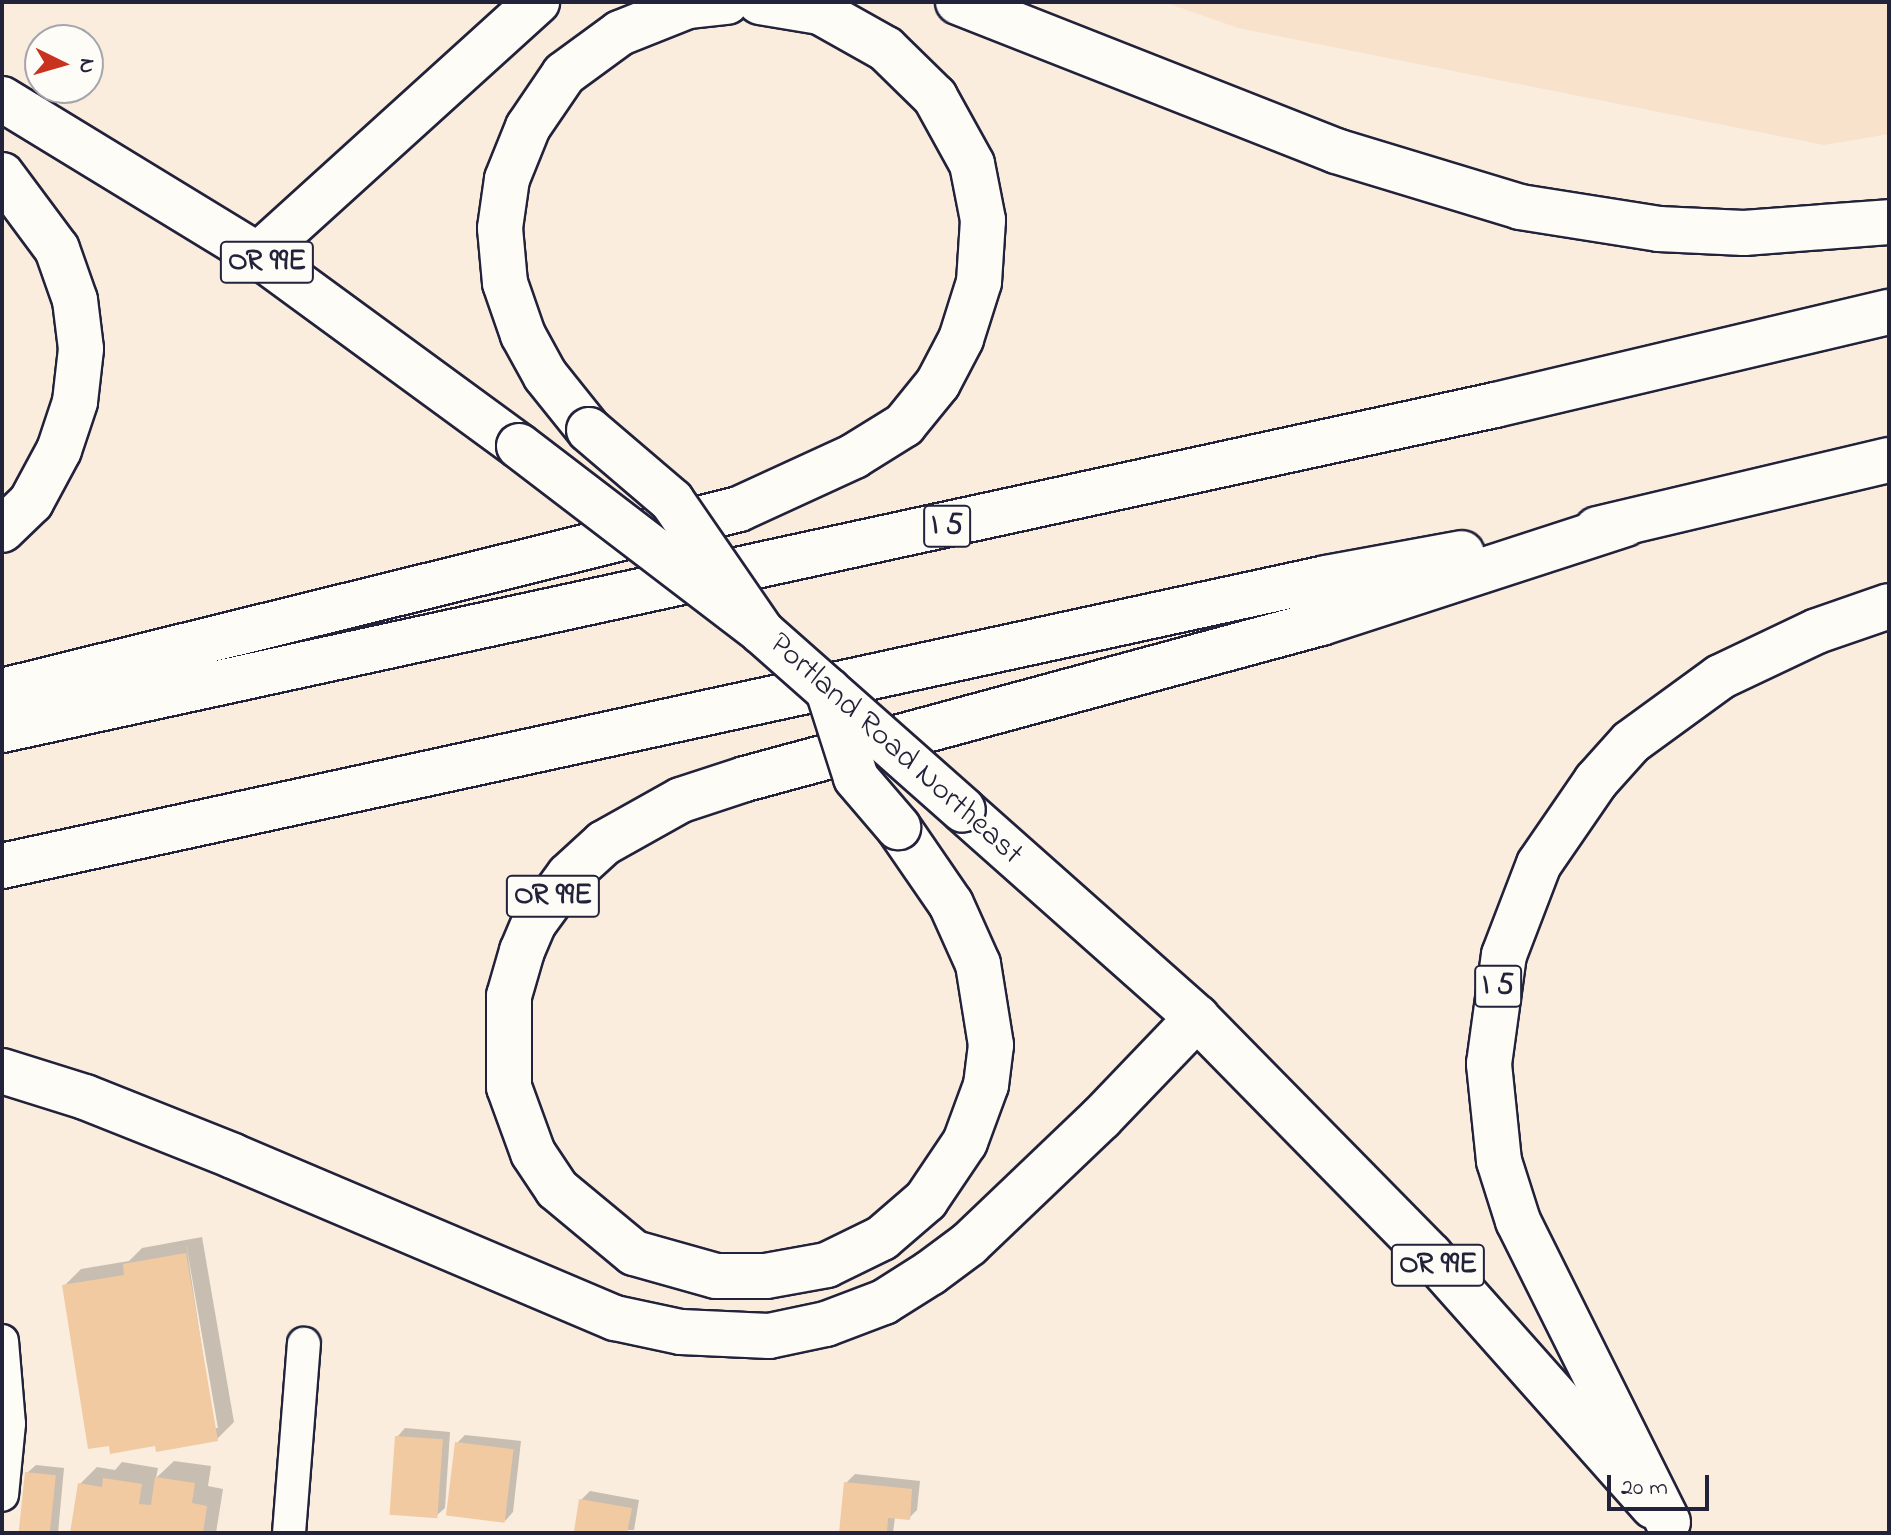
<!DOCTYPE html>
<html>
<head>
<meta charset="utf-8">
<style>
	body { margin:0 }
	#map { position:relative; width:1891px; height:1535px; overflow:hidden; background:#faedde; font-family:"Indie Flower",sans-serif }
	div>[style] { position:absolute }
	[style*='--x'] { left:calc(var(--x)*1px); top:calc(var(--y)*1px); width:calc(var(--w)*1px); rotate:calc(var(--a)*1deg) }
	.built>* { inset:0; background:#f8e2cc }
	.shadow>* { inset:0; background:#0003 }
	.building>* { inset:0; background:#f2caa2; transform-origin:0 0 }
	.roads { filter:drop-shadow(2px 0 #22223b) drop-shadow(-2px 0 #22223b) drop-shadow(0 2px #22223b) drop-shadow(0 -2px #22223b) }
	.street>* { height:32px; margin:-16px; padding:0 16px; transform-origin:16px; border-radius:16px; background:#fdfcf7 }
	.primary>* { height:44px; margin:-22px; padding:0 22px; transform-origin:22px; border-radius:22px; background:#fdfcf7 }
	.highway>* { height:44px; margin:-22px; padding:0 22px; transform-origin:22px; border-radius:22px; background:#fdfcf7 }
	.bridges { filter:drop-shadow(2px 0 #22223b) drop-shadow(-2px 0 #22223b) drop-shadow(0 2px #22223b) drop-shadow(0 -2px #22223b) }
	.primary-bridge>* { height:44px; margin:-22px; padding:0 22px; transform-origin:22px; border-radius:22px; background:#fdfcf7 }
	.highway-bridge>* { height:44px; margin:-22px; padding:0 22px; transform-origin:22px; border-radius:22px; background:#fdfcf7 }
	span { translate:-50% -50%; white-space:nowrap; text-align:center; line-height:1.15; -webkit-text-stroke:6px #fdfcf7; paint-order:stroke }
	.shield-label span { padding:2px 6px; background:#fdfcf7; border:2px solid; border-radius:6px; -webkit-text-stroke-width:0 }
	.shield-label { font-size:30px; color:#22223b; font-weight:700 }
	.street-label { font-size:32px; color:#22223b }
	.frame { position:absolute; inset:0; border:4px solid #22223b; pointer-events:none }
	.north { position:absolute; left:24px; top:24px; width:80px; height:80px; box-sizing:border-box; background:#fdfcf7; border:2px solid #a5a5ac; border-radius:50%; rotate:95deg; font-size:22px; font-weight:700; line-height:32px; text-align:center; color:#22223b }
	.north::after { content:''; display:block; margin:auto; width:28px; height:36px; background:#c8321e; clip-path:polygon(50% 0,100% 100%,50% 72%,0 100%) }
	.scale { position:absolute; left:1607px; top:1475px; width:102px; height:36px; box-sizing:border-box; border:4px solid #22223b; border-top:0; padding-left:10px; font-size:24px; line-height:28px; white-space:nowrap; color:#22223b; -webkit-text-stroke:6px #fdfcf7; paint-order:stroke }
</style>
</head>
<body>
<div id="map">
	<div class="built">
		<i style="clip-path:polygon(1164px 2px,1889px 2px,1889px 134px,1824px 145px,1238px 28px)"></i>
	</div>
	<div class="shadow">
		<i style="clip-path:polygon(evenodd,202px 1237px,234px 1422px,217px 1439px,64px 1286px,81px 1269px,129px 1261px,142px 1248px,202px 1237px,186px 1243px,218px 1428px,214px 1428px,186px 1243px)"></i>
		<i style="clip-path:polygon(405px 1428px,450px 1432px,445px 1508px,436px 1516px,397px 1437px)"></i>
		<i style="clip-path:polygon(465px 1435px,521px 1441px,513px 1512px,505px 1521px,457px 1443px)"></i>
		<i style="clip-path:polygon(174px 1461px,211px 1466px,208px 1486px,223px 1489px,216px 1533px,72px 1533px,80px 1484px,97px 1467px,115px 1470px,122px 1462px,158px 1468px,156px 1478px)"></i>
		<i style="clip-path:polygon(36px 1465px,64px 1468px,58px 1533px,22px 1533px,27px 1473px)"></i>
		<i style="clip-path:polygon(855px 1474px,920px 1481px,917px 1510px,909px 1518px,895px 1517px,893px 1533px,841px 1533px,846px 1483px)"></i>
		<i style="clip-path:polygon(590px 1491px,639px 1500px,634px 1530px,576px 1530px,581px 1500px)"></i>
	</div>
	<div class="building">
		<i style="clip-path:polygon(186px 1253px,218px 1441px,156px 1452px,155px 1446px,110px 1454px,109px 1446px,88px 1449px,62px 1285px,124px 1275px,123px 1264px)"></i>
		<i style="left:395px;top:1436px;width:48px;height:79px;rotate:4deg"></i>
		<i style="left:455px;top:1442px;width:59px;height:74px;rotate:7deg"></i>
		<i style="left:25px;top:1472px;width:31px;height:61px;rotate:6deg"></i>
		<i style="clip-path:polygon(155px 1477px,195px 1483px,192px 1503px,207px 1506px,203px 1533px,70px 1533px,78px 1483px,102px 1487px,103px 1478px,142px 1484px,139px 1504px,151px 1505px)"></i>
		<i style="clip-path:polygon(844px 1482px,912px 1489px,910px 1520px,888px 1518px,887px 1533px,839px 1533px)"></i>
		<i style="clip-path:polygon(579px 1499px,632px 1508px,627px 1533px,574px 1531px)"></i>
	</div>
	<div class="roads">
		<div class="street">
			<i style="--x:2;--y:1341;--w:83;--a:85.2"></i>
			<i style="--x:9;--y:1424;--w:71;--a:95.6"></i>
			<i style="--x:289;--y:1533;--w:190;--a:-85.5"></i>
		</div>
		<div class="primary">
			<i style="--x:2;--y:99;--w:300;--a:31.4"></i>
			<i style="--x:258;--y:255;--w:323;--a:36.2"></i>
			<i style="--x:963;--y:810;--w:313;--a:41.6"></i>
			<i style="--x:1197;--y:1018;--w:332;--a:45.5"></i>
			<i style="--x:1430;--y:1255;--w:336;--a:48.4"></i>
		</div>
		<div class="highway">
			<i style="--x:958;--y:2;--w:406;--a:21.5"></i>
			<i style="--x:1336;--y:151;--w:192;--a:16.9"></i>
			<i style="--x:1520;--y:207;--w:141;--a:9"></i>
			<i style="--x:1659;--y:229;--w:85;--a:2.7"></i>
			<i style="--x:1744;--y:233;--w:145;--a:-4.3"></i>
			<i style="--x:2;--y:175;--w:92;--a:53.4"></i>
			<i style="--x:57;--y:249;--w:54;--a:70.6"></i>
			<i style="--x:75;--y:300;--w:49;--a:83"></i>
			<i style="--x:81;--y:349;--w:53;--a:96.5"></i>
			<i style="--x:75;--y:402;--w:51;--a:108.4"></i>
			<i style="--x:59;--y:450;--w:59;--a:118.3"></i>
			<i style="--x:31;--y:502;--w:40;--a:136"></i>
			<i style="--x:258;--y:255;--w:377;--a:-42.2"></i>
			<i style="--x:589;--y:430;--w:70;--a:-128.7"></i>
			<i style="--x:545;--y:375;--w:46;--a:-118.8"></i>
			<i style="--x:523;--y:335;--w:55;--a:-109.1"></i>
			<i style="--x:505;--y:283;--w:55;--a:-95.2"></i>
			<i style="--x:500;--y:228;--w:49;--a:-81.9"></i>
			<i style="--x:507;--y:179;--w:56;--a:-68"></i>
			<i style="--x:528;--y:127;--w:64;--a:-55.8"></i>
			<i style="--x:564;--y:74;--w:69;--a:-36.2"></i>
			<i style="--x:620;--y:33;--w:73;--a:-21.7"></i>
			<i style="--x:688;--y:6;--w:39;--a:-6"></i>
			<i style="--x:1597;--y:529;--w:300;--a:-13.3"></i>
			<i style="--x:2;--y:691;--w:759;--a:-13.87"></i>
			<i style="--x:739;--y:509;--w:127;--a:-24.7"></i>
			<i style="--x:854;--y:456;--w:59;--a:-31.8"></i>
			<i style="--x:904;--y:425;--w:54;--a:-51"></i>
			<i style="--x:938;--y:383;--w:50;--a:-62.4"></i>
			<i style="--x:961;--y:339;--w:60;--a:-72.5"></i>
			<i style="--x:979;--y:282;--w:62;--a:-86.3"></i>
			<i style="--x:983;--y:220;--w:57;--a:-101.1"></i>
			<i style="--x:972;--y:164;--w:77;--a:-118.9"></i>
			<i style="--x:935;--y:97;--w:69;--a:-135.6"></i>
			<i style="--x:886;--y:49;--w:76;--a:-150.7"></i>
			<i style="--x:820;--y:12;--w:61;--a:-170.5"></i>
			<i style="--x:2;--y:730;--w:1528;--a:-12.28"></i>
			<i style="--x:1495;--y:405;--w:405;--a:-13.3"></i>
			<i style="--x:898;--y:827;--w:93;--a:55.5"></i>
			<i style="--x:951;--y:904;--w:66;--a:65.8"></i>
			<i style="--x:978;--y:964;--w:82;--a:80.9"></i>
			<i style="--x:991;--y:1045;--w:40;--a:97.1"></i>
			<i style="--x:986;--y:1085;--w:61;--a:110.2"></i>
			<i style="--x:965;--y:1142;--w:70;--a:123.9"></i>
			<i style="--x:926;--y:1200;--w:58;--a:139.2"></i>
			<i style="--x:882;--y:1238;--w:61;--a:153.9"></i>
			<i style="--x:827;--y:1265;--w:62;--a:169.8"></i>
			<i style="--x:766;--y:1276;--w:50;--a:180"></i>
			<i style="--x:716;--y:1276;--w:85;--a:-164.3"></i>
			<i style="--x:634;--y:1253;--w:100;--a:-140.3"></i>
			<i style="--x:557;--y:1189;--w:43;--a:-123.7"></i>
			<i style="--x:533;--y:1153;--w:70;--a:-110"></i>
			<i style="--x:509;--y:1087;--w:91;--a:-90"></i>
			<i style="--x:509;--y:996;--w:47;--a:-73.9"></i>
			<i style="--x:522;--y:951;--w:30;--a:-67"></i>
			<i style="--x:534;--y:923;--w:59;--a:-53.9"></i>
			<i style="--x:569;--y:875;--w:47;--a:-42.4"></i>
			<i style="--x:604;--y:843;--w:88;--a:-29.2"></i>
			<i style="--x:681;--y:800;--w:67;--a:-18.2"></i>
			<i style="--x:745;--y:779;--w:597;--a:-15.15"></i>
			<i style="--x:1321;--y:623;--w:320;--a:-18"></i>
			<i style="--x:2;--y:866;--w:1355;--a:-12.27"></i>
			<i style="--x:1326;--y:578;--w:138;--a:-10.4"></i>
			<i style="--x:2;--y:1071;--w:87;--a:17.4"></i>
			<i style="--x:85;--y:1097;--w:159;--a:21.7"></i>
			<i style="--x:233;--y:1156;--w:415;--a:23"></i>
			<i style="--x:615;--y:1318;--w:67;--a:12"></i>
			<i style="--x:681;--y:1332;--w:88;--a:2.6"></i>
			<i style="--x:769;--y:1336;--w:58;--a:-11.9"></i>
			<i style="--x:826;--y:1324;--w:62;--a:-20.8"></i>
			<i style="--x:884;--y:1302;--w:54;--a:-32.2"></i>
			<i style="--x:930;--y:1273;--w:49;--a:-36.6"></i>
			<i style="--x:969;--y:1244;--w:182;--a:-43.7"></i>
			<i style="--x:1101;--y:1118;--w:139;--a:-46.2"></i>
			<i style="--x:1668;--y:1522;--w:336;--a:-116.5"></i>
			<i style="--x:1518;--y:1221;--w:63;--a:-107.6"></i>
			<i style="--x:1499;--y:1161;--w:98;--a:-95.9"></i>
			<i style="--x:1489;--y:1064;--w:110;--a:-82.2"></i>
			<i style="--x:1504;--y:955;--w:97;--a:-69"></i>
			<i style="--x:1539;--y:864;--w:101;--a:-55.5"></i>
			<i style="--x:1596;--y:781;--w:52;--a:-48.1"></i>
			<i style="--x:1631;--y:742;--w:110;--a:-36.1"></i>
			<i style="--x:1720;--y:677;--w:107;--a:-25.4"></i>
			<i style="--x:1817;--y:631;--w:76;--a:-19.1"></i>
		</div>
	</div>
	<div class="bridges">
		<div class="primary-bridge">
			<i style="--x:519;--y:446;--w:306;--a:37.4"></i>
			<i style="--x:762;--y:632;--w:268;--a:41.5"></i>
		</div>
		<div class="highway-bridge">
			<i style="--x:589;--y:430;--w:109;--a:40.5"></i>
			<i style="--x:672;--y:501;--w:159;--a:55.5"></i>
			<i style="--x:828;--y:690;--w:92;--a:72.3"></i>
			<i style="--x:856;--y:778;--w:65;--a:49.4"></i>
		</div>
	</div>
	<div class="shield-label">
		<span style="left:267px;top:262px">OR 99E</span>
		<span style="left:947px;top:526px">I 5</span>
		<span style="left:553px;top:896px">OR 99E</span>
		<span style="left:1498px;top:986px">I 5</span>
		<span style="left:1438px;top:1265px">OR 99E</span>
	</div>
	<div class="street-label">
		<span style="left:895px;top:750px;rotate:42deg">Portland Road Northeast</span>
	</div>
	<div class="frame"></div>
	<div class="north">N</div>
	<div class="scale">20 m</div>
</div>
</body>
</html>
